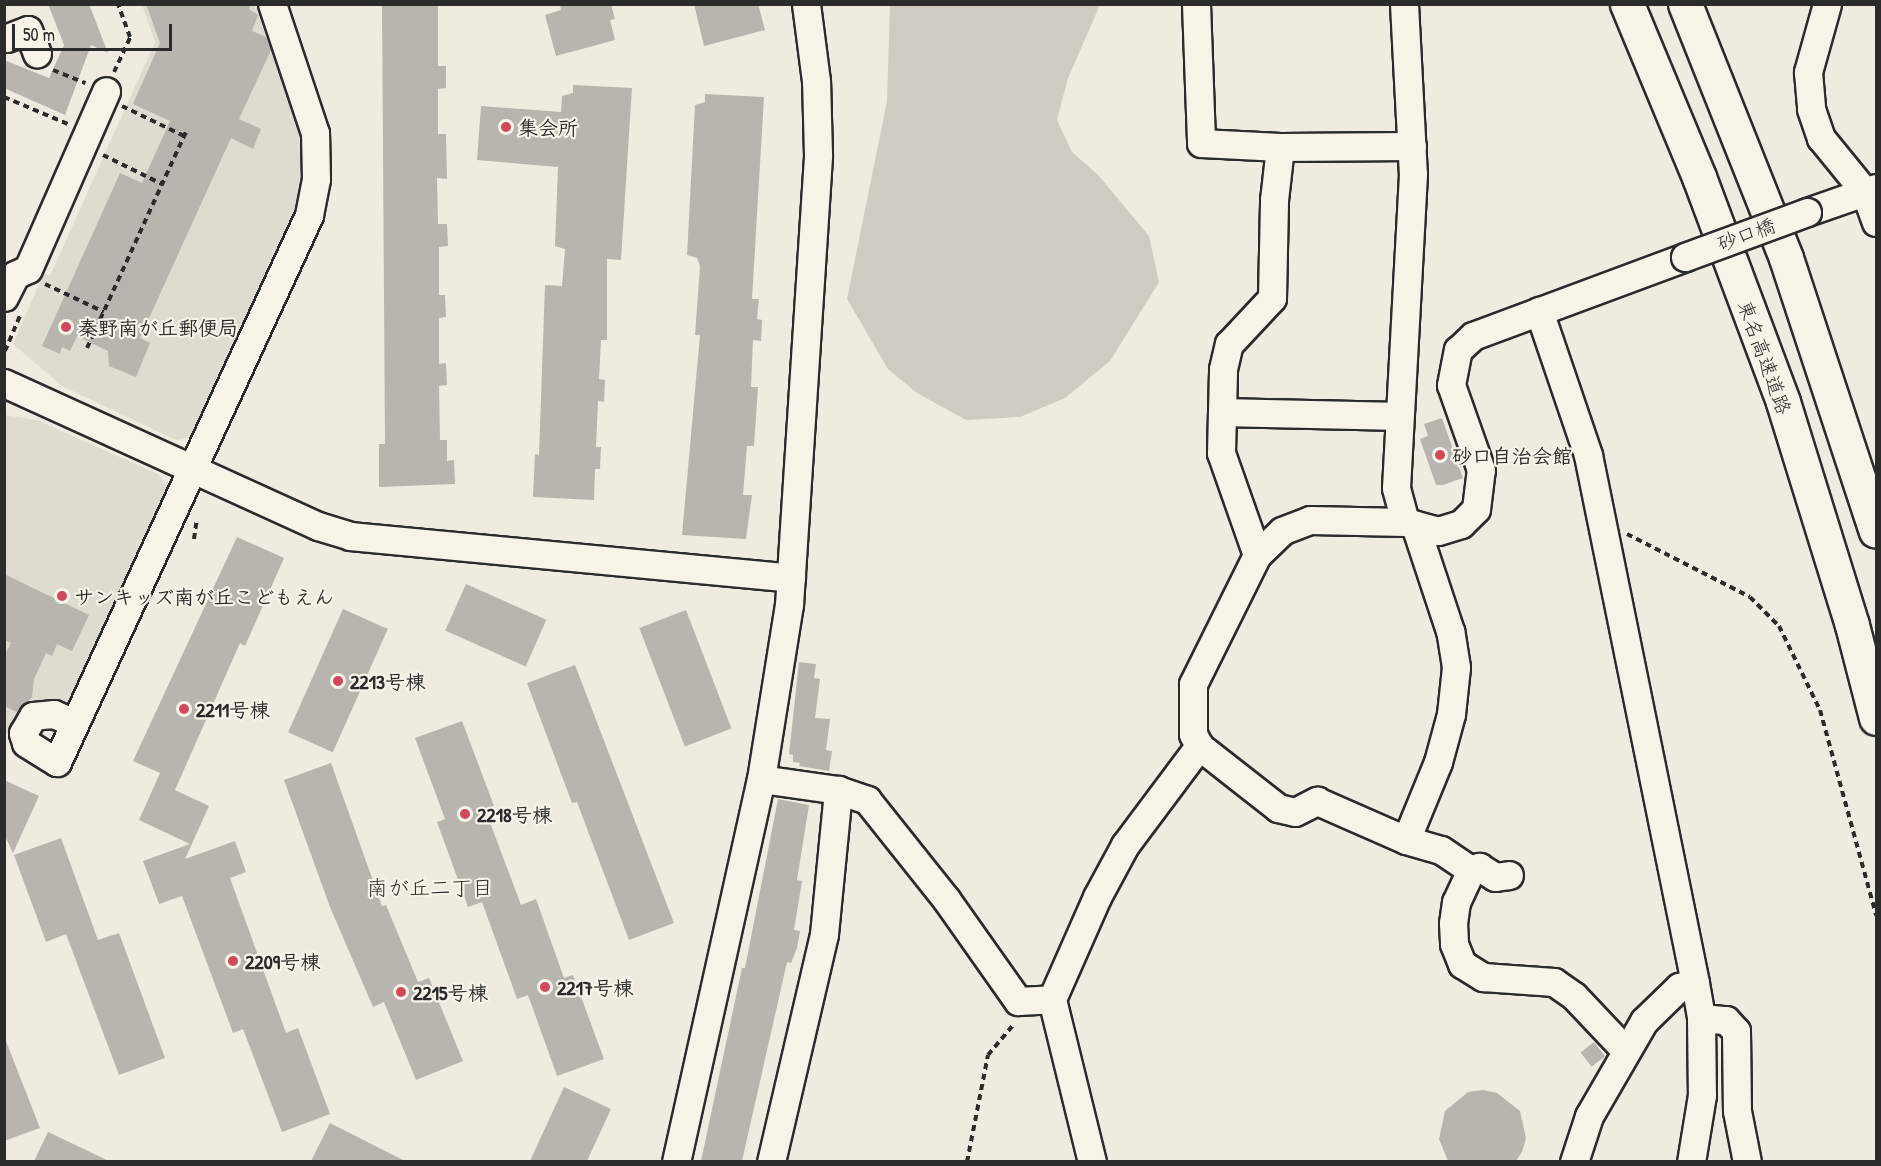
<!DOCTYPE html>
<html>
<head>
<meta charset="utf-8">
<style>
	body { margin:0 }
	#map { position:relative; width:1881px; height:1166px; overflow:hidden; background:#efebe0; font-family:"Patrick Hand","Klee One",sans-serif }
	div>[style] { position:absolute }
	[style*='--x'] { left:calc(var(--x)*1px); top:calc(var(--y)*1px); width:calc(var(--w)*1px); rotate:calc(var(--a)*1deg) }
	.built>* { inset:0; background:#dedbd1 }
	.green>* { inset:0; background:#cfcbc2 }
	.building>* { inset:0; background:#b8b5ae; transform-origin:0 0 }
	.path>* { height:4px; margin-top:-2px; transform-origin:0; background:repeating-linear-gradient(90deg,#2b2b2b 0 6px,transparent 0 10.5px) }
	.roads { filter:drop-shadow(2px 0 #2b2b2b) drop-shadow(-2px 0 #2b2b2b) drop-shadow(0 2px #2b2b2b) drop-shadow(0 -2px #2b2b2b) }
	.minor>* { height:27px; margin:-13.5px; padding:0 13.5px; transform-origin:13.5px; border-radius:13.5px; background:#f7f3e8 }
	.highway>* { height:33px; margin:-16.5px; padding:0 16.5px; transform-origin:16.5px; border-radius:16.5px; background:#f7f3e8 }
	.bridges { filter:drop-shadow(2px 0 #2b2b2b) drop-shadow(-2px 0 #2b2b2b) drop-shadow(0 2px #2b2b2b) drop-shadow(0 -2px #2b2b2b) }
	.minor-bridge>* { height:27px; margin:-13.5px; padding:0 13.5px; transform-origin:13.5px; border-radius:13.5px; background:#f7f3e8 }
	.dots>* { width:16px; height:16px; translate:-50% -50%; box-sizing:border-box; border:3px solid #f7f3e8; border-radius:50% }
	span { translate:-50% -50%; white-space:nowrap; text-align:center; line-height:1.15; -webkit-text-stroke:4.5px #f7f3e8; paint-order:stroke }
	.poi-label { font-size:20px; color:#2b2b2b; font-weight:700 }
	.left { translate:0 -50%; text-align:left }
	.street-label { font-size:20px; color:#2b2b2b }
	.neighbourhood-label { font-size:21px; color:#2b2b2b }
	.frame { position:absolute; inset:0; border:6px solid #2b2b2b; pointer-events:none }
	.scale { position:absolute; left:12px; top:24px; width:160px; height:27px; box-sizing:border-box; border:3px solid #2b2b2b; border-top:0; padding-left:8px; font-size:18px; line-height:21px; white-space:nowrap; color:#2b2b2b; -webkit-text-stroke:4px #f7f3e8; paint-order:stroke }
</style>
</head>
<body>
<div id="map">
	<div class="built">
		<i style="clip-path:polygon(142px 5px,263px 5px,310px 162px,299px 208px,192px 437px,176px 440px,62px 386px,13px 344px,44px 273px,50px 276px,155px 42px)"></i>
		<i style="clip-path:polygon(4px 415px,37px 420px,158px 474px,169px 488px,70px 707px,15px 738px,4px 733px)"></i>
	</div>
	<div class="green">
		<i style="clip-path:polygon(890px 5px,1100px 5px,1068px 78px,1057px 120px,1072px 152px,1098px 175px,1149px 236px,1159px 282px,1110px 361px,1065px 398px,1020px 417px,966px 420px,917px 393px,888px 369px,847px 299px,887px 101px)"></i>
	</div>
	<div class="building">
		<i style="clip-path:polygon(48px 4px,89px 4px,108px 53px,91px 45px,65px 115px,4px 88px,4px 60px,49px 78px,64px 45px)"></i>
		<i style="clip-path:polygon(146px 4px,251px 4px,249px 9px,258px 15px,252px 31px,266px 37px,271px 50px,239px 119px,261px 129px,253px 149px,231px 138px,140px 338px,150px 343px,136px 377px,109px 366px,108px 351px,77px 336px,70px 351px,62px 347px,60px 354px,42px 346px,120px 173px,142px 183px,170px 121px,133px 104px,160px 43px)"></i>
		<i style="clip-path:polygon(382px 4px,438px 4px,438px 66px,446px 66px,446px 88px,438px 89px,438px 134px,446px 134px,447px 179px,437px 178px,438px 224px,447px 224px,448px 246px,439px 247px,439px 295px,445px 295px,446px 317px,439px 318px,439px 364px,446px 363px,447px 385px,439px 386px,440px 440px,447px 440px,447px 461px,454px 460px,455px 484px,379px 487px,379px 444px,385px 444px)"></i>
		<i style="clip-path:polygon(560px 4px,611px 4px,615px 19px,610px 20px,615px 40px,556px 56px,545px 15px,561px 10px)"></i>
		<i style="clip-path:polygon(694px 4px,758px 4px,765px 30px,704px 46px)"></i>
		<i style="clip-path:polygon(573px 85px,632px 88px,621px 260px,607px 259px,607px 340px,601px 340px,599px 379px,605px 380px,604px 402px,598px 401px,596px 447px,601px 447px,600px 469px,595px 469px,594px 500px,533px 497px,535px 454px,539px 455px,545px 285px,562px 286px,565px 249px,555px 246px,558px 167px,477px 160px,481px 106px,561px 112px,562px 96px,573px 93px)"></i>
		<i style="clip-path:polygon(705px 94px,764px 97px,752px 299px,759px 299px,757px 319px,762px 320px,761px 341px,753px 340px,751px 387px,758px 387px,754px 446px,747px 446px,743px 495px,752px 495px,746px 539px,682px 535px,700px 335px,695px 335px,700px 266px,697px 258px,687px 255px,690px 199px,695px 105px,705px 102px)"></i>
		<i style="clip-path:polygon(1442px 418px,1463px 478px,1443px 485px,1436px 485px,1420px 439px,1428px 436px,1424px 424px)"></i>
		<i style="clip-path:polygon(237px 537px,284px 558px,245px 646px,240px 643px,175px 790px,209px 806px,185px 859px,235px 841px,246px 872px,230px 878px,286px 1033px,298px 1028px,330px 1114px,282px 1132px,243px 1029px,233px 1033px,182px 896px,159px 904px,143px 861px,190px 844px,139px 820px,160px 773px,133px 761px)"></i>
		<i style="clip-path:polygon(4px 574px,89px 615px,72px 651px,57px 644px,52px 656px,46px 653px,34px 679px,32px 697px,17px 712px,4px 706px,4px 656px,11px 643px,4px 640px)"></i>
		<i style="left:466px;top:584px;width:88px;height:51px;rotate:24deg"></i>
		<i style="left:343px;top:609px;width:49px;height:135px;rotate:24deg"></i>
		<i style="left:686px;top:610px;width:127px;height:50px;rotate:69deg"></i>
		<i style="clip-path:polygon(799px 662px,816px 664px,814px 678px,820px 679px,815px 718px,830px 719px,826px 750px,832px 751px,829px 771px,799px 766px,800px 763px,793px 762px,793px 755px,789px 754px)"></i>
		<i style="clip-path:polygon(575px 665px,674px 923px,629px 940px,577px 802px,572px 803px,527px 683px)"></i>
		<i style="clip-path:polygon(462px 721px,494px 806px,485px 809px,521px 905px,536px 899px,564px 978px,573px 975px,604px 1059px,557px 1076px,528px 995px,517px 999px,482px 902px,468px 907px,437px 822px,445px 819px,415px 738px)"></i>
		<i style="clip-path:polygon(331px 763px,382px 906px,386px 905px,418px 982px,429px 978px,463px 1061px,416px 1080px,384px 1002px,373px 1007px,330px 907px,284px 780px)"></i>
		<i style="clip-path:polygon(4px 780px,39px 796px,13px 853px,4px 834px)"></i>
		<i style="clip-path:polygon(778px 799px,809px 805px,797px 880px,802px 881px,794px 930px,800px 931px,797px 948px,791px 963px,787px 962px,742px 1161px,701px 1161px,742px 968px,745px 968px)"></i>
		<i style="clip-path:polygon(61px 838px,98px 940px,119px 933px,165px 1058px,119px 1075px,66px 934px,46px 942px,14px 855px)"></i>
		<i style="clip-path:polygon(4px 1036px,40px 1128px,4px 1141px)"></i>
		<i style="left:1594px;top:1042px;width:18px;height:17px;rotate:52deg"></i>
		<i style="clip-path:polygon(564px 1087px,611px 1109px,587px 1161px,530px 1161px)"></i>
		<i style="clip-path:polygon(1483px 1090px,1497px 1093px,1520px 1111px,1526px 1138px,1522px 1152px,1516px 1161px,1448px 1161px,1439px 1139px,1445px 1111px,1468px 1092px)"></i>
		<i style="clip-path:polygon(330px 1123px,405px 1161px,311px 1161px)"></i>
		<i style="clip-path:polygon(48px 1132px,109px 1161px,34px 1161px)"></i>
	</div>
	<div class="path">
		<i style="--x:53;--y:70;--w:35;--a:22"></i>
		<i style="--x:114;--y:72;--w:38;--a:-65"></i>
		<i style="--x:130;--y:37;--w:35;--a:-110"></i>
		<i style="--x:4;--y:97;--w:69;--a:22.9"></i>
		<i style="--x:122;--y:106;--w:69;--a:25.8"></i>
		<i style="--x:103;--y:155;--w:66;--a:26.2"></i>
		<i style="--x:45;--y:284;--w:65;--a:25.4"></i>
		<i style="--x:87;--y:348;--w:238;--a:-65.4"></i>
		<i style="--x:5;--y:351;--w:38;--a:-67"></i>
		<i style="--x:1627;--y:534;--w:138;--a:27.1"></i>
		<i style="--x:1750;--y:597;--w:41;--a:45"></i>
		<i style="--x:1779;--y:626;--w:93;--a:64"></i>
		<i style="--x:1820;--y:710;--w:213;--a:74.7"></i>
		<i style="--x:194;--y:539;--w:21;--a:-82"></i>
		<i style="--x:967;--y:1162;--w:109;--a:-78.9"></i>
		<i style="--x:988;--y:1055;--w:40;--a:-50"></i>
	</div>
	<div class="roads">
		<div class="minor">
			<i style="--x:1196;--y:4;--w:139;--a:87.9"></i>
			<i style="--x:1201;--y:143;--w:79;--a:2.9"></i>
			<i style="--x:1280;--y:147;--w:132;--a:-0.4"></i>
			<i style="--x:1404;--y:4;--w:170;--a:87"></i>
			<i style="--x:1413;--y:174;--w:314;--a:93.1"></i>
			<i style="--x:1396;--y:488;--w:35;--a:75"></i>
			<i style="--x:1405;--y:522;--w:34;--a:15"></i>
			<i style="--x:1438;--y:531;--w:24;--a:-17"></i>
			<i style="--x:1461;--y:524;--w:21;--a:-45"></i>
			<i style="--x:1476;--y:509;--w:39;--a:-83"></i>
			<i style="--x:1481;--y:470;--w:90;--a:-109.4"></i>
			<i style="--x:1451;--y:385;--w:36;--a:-79"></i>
			<i style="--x:1458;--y:350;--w:21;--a:-43"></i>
			<i style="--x:1473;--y:336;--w:226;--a:-20.4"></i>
			<i style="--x:1827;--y:4;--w:71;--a:105.6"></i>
			<i style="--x:1808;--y:72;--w:37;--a:85"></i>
			<i style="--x:1811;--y:109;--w:31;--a:71"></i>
			<i style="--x:1821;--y:138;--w:70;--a:50.8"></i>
			<i style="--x:1865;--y:192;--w:32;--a:70"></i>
			<i style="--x:7;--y:38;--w:22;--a:-21"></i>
			<i style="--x:28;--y:30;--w:25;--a:69"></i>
			<i style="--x:1807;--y:212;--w:73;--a:-19.2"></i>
			<i style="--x:4;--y:297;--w:25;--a:-63"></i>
			<i style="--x:15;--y:275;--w:14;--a:-25"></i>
			<i style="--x:28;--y:269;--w:194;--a:-66.3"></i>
			<i style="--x:1539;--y:311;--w:152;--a:71.2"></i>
			<i style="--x:1588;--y:455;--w:539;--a:78.54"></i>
			<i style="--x:1695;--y:983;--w:36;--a:80"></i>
			<i style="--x:1701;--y:1018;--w:77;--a:89.3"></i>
			<i style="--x:1702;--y:1095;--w:68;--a:99.3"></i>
			<i style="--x:4;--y:383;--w:345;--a:24.5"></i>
			<i style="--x:318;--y:526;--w:34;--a:17"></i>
			<i style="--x:350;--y:536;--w:443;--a:5.4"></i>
			<i style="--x:1222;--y:412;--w:177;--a:1.3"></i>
			<i style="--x:1405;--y:522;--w:95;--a:-178.8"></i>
			<i style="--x:1310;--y:520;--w:30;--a:159"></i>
			<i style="--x:1282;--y:531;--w:35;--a:136"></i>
			<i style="--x:1257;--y:555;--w:144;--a:116.4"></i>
			<i style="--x:1193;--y:684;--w:50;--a:90"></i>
			<i style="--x:1193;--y:734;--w:13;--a:63"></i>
			<i style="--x:1199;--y:746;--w:100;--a:38.1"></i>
			<i style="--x:1278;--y:808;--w:17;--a:13"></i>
			<i style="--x:1295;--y:812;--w:25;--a:-27"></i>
			<i style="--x:1317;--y:801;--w:97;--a:23.7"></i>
			<i style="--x:1406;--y:840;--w:36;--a:16"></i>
			<i style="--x:1441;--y:850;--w:36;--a:34"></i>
			<i style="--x:1471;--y:870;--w:9;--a:-21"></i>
			<i style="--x:1479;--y:867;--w:19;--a:32"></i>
			<i style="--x:1495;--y:877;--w:14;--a:-8"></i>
			<i style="--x:1257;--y:555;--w:108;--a:-109.4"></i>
			<i style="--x:1221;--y:453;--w:84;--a:-88.6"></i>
			<i style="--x:1223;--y:369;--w:26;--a:-77"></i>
			<i style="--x:1229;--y:344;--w:63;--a:-46.9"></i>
			<i style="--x:1272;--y:298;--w:98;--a:-88.8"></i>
			<i style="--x:1274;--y:200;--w:53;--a:-83.5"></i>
			<i style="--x:74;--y:723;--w:22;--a:-156"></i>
			<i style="--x:54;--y:714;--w:21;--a:175"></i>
			<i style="--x:33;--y:716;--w:20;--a:120"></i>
			<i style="--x:23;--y:733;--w:10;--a:73"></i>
			<i style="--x:26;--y:743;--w:36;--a:32"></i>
			<i style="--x:57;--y:762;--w:602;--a:-65.26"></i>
			<i style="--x:309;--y:215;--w:37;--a:-79"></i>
			<i style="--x:316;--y:179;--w:46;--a:-91.2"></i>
			<i style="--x:315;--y:133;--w:136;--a:-108.4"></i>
			<i style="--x:761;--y:779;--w:78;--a:8.1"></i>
			<i style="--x:838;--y:790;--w:31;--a:19"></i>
			<i style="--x:867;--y:800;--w:127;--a:51.4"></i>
			<i style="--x:946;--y:899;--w:125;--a:54.8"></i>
			<i style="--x:1018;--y:1001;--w:34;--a:-3"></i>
			<i style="--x:1406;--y:840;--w:84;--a:-67.7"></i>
			<i style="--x:1438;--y:762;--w:50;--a:-74.8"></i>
			<i style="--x:1451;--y:714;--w:47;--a:-83.9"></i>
			<i style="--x:1456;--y:667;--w:36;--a:-99"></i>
			<i style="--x:1450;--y:631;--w:112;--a:-108.3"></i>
			<i style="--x:1471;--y:870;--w:35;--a:115"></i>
			<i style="--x:1456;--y:902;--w:21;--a:98"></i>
			<i style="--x:1453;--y:923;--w:21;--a:87"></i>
			<i style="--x:1454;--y:944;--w:22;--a:68"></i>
			<i style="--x:1462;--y:964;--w:25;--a:32"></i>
			<i style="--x:1483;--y:977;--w:71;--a:4"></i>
			<i style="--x:1554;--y:982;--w:24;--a:35"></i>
			<i style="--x:1574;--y:996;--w:74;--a:46.6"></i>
			<i style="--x:1701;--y:1018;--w:25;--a:5"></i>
			<i style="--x:1726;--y:1020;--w:15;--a:48"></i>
			<i style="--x:1736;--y:1031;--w:80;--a:89.3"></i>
			<i style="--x:1737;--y:1111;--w:52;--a:78.9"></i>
			<i style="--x:676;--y:1162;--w:392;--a:-77.5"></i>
			<i style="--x:761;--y:779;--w:176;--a:-80.9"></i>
			<i style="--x:789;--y:605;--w:451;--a:-86.3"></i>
			<i style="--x:818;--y:155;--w:74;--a:-91.5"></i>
			<i style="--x:816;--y:81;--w:78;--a:-97.4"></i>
			<i style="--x:771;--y:1162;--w:234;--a:-76.9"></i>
			<i style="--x:824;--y:934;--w:145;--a:-84.4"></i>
			<i style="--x:1092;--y:1162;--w:168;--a:-103.8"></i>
			<i style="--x:1052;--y:999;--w:111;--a:-66.2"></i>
			<i style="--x:1097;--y:897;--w:59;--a:-61.7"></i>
			<i style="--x:1125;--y:845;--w:124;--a:-53.2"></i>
			<i style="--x:1574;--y:1162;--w:48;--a:-71.9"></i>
			<i style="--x:1589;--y:1116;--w:110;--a:-59.9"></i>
			<i style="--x:1644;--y:1021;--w:49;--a:-44.2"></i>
			<i style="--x:1679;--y:987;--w:16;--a:-14"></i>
		</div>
		<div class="highway">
			<i style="--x:1627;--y:4;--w:187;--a:67.4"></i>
			<i style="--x:1699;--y:177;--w:240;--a:69.5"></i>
			<i style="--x:1783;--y:402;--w:233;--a:72.8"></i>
			<i style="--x:1852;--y:625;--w:96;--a:75.5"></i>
			<i style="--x:1685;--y:4;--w:273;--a:68.3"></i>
			<i style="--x:1786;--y:258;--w:287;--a:71.8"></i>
		</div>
	</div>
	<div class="bridges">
		<div class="minor-bridge">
			<i style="--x:1685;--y:257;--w:130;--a:-20.2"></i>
		</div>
	</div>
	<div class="dots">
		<i style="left:506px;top:127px;background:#d1495b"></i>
		<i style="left:66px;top:327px;background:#d1495b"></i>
		<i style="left:1440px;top:455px;background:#d1495b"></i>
		<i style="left:62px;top:596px;background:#d1495b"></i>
		<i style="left:338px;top:681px;background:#d1495b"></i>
		<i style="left:184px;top:709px;background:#d1495b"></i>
		<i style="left:465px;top:814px;background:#d1495b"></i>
		<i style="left:233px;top:961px;background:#d1495b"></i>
		<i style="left:545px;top:987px;background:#d1495b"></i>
		<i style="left:401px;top:992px;background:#d1495b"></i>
	</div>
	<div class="poi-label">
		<span class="left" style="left:518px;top:127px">集会所</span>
		<span class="left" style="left:78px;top:327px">秦野南が丘郵便局</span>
		<span class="left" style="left:1452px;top:455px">砂口自治会館</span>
		<span class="left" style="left:74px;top:596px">サンキッズ南が丘こどもえん</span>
		<span class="left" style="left:350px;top:681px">2213号棟</span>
		<span class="left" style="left:196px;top:709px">2211号棟</span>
		<span class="left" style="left:477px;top:814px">2218号棟</span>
		<span class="left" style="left:245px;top:961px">2209号棟</span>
		<span class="left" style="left:557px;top:987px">2217号棟</span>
		<span class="left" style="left:413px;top:992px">2215号棟</span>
	</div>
	<div class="street-label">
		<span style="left:1746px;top:234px;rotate:-20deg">砂口橋</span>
		<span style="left:1765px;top:357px;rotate:70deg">東名高速道路</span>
	</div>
	<div class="neighbourhood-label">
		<span style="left:430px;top:888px">南が丘二丁目</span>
	</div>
	<div class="frame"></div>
	<div class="scale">50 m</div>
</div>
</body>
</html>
